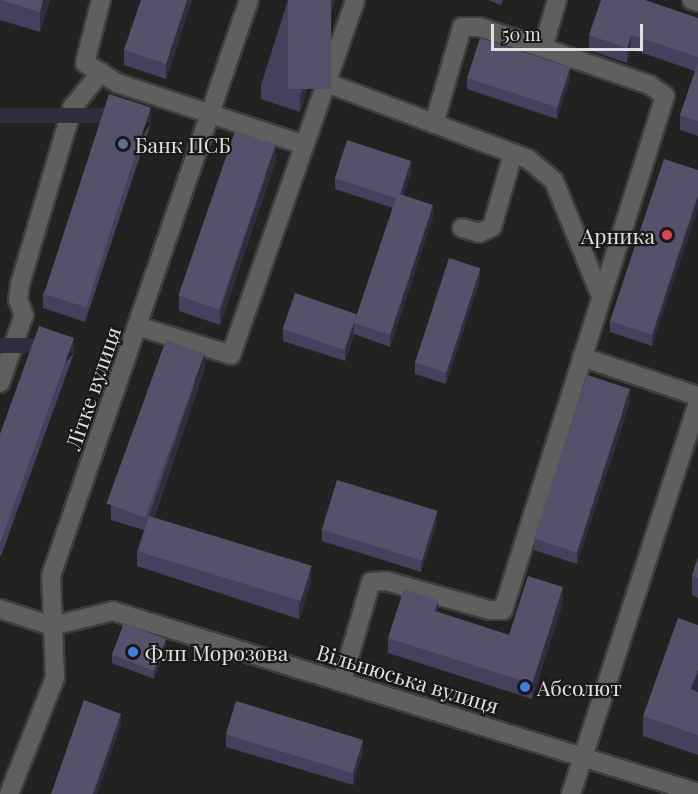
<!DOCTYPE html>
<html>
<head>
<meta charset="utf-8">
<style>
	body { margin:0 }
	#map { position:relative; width:698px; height:794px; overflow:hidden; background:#242220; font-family:"Playfair Display",serif }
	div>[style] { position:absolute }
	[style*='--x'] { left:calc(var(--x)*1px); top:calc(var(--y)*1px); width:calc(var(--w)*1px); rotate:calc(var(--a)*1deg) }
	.roads { filter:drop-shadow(2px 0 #403e3d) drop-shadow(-2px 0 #403e3d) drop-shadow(0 2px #403e3d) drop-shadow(0 -2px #403e3d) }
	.minor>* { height:18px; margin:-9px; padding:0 9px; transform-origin:9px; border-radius:9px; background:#615f5d }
	.wall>* { inset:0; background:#45405d }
	.shaded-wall>* { inset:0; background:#312d3f; transform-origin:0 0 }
	.building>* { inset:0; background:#55516b; transform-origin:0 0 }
	.dots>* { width:16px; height:16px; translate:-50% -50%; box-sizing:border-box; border:3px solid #1a1917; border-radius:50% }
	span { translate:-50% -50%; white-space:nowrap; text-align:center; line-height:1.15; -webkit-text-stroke:4.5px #1a1917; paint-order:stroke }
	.poi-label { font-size:21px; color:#e0dfde }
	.left { translate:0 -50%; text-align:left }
	.right { translate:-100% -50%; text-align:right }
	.street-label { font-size:21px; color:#e0dfde }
	.scale { position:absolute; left:491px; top:24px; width:152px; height:27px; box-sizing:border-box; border:3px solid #e0dfde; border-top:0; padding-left:8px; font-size:18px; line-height:21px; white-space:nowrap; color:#e0dfde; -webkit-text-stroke:4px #1a1917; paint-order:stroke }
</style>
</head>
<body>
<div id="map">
	<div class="roads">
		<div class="minor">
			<i style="--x:101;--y:0;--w:65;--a:104.3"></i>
			<i style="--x:85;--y:63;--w:38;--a:32"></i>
			<i style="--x:117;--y:83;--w:197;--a:18.3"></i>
			<i style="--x:692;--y:0;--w:6;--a:18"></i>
			<i style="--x:543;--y:48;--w:50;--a:-73.7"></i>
			<i style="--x:327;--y:83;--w:215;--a:20.7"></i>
			<i style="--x:528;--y:159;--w:34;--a:40"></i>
			<i style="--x:554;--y:181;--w:124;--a:67.8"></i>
			<i style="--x:462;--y:228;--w:18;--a:16"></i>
			<i style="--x:479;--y:233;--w:14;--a:-25"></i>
			<i style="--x:492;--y:227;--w:76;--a:-74"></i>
			<i style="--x:137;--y:326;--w:98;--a:17.1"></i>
			<i style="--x:231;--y:355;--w:376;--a:-70.7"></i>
			<i style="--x:582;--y:357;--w:122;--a:18.6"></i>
			<i style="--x:0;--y:383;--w:72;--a:-70.6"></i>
			<i style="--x:24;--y:315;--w:16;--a:-112"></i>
			<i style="--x:18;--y:300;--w:16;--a:-83"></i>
			<i style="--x:20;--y:284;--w:184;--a:-73.5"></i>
			<i style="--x:72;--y:108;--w:46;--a:-51.1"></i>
			<i style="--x:0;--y:609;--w:55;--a:18.1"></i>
			<i style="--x:52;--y:626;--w:63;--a:-13.8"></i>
			<i style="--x:113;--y:611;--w:613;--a:17.28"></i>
			<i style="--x:342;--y:681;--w:103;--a:-73.7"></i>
			<i style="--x:371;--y:582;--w:15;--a:-4"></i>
			<i style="--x:386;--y:581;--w:107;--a:15.7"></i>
			<i style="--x:489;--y:610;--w:14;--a:0"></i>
			<i style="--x:503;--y:610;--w:539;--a:-72.51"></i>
			<i style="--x:665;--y:96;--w:19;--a:-144"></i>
			<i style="--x:650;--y:85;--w:113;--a:-160.9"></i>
			<i style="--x:543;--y:48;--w:67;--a:-161.8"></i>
			<i style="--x:479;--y:27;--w:17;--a:180"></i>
			<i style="--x:462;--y:27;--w:101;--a:106.1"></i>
			<i style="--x:9;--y:794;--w:125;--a:-68.4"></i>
			<i style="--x:55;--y:678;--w:102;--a:-92.2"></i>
			<i style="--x:51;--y:576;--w:609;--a:-71.03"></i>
			<i style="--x:571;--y:794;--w:410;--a:-72"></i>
		</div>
	</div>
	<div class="wall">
		<i style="clip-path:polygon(0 0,50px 0,40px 32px,0 20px)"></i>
		<i style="clip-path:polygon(141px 0,192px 0,166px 79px,124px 65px,124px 50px)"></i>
		<i style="clip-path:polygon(288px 0,335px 0,300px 112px,261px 99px,261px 85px)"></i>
		<i style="clip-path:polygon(488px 0,503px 0,501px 5px)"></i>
		<i style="clip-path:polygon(698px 18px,698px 136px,680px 130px,680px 115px,695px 71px,631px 49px,627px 63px,589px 50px,589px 35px)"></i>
		<i style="clip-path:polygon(467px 78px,570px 79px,557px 119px,467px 89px)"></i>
		<i style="clip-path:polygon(151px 123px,85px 322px,43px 308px,43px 293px)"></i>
		<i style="clip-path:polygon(276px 160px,220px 325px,179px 311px,179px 296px)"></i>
		<i style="clip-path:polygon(698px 170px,652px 346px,610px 332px,610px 321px)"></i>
		<i style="clip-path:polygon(411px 172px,403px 195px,433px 216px,390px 347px,354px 334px,345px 361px,283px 341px,283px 329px,357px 314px,393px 208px,335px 189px,335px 178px)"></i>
		<i style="clip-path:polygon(480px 279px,446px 384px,415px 374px,415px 363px)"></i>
		<i style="clip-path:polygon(74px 353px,1px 556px,0 555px,0 434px)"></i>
		<i style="clip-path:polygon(205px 368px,154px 518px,311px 581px,299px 619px,137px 566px,137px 551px,144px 530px,111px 520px,111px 505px)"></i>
		<i style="clip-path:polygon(630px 401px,577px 564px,534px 550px,534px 539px)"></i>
		<i style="clip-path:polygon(437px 523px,421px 572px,322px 541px,322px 530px)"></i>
		<i style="clip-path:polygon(698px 557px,698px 598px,692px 595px,692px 576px)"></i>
		<i style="clip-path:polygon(563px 602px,532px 699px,388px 653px,388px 638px,438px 612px,509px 635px)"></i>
		<i style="clip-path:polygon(166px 647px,154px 679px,112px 663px,112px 655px)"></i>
		<i style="clip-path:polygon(698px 692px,698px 755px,643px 736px,643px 716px)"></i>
		<i style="clip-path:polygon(226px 735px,363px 751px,353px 785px,226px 747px)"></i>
	</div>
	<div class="shaded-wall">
		<i style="clip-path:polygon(43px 0,50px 0,40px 32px,40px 12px)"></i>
		<i style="clip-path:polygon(187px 0,192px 0,166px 79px,166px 64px)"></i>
		<i style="clip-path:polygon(331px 0,335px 0,300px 112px,300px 97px)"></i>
		<i style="clip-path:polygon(631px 35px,631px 49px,627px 63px,627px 48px)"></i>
		<i style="clip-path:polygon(570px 68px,570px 79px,557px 119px,557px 107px)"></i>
		<i style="left:151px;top:108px;width:15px;height:210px;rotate:90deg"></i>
		<i style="clip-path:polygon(276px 145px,276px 160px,220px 325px,220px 310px)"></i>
		<i style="clip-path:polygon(411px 161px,411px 172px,400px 205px,400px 194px)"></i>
		<i style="clip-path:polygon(698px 196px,698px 208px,652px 346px,652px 335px)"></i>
		<i style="clip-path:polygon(433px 205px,433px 216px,390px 347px,390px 335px)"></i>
		<i style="clip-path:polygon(480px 268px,480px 279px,446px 384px,446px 373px)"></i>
		<i style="clip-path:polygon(357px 314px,354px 323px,354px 334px,345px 361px,345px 350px)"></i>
		<i style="left:74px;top:338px;width:15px;height:216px;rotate:90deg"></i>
		<i style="clip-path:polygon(205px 354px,205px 368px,149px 531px,149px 516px)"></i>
		<i style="clip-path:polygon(630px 389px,630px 401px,577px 564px,577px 553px)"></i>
		<i style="clip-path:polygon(437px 511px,437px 523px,421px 572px,421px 561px)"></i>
		<i style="clip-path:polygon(311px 566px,311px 581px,299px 619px,299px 604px)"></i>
		<i style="clip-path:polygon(563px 587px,563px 602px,532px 699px,532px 684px)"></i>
		<i style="clip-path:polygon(438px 600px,438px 615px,435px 611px)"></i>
		<i style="clip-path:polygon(166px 639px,166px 647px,154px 679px,154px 671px)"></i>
		<i style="clip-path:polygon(698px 670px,698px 690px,691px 709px,691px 689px)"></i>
		<i style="clip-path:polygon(121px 714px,121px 725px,97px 794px,93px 794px)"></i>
		<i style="clip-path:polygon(363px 739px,363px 751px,353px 785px,353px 773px)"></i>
	</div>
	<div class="building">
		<i style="clip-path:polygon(1px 0,43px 0,40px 12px)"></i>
		<i style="clip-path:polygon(141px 0,187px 0,166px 64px,124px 50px)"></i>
		<i style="left:288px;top:0;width:43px;height:89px"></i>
		<i style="clip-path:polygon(601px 0,645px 0,698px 18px,698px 57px,631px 35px,627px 48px,589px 35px)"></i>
		<i style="left:480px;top:38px;width:95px;height:42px;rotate:18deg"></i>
		<i style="clip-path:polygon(698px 63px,698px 121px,680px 115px)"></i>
		<i style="left:109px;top:94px;width:44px;height:210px;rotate:18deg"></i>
		<i style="left:235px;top:131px;width:43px;height:174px;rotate:19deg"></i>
		<i style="clip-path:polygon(347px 140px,411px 161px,400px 194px,433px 205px,390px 335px,354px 323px,396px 198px,335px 178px)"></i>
		<i style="clip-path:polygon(664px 159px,698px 170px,698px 196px,652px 335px,610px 321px)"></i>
		<i style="left:449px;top:258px;width:33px;height:110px;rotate:18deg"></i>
		<i style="left:295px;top:293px;width:65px;height:38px;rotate:19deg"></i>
		<i style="clip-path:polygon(39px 326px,74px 338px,1px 541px,0 541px,0 434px)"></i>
		<i style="left:166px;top:340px;width:41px;height:174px;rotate:20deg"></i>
		<i style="left:587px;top:375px;width:45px;height:172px;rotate:18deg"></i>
		<i style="left:337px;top:480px;width:105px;height:52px;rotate:17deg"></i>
		<i style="left:149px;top:516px;width:170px;height:37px;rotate:17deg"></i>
		<i style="clip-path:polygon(698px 557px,698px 578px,692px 576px)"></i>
		<i style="clip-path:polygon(528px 576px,563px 587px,532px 684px,388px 638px,404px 589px,438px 600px,435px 611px,509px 635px)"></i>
		<i style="clip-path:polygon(678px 618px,698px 625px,698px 670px,691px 689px,698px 692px,698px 735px,643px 716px)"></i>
		<i style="left:124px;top:623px;width:45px;height:34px;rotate:21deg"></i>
		<i style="clip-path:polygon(84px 700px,121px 714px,93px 794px,51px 794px)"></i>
		<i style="left:236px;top:701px;width:133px;height:35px;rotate:17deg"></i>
	</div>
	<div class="dots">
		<i style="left:123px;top:144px;background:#5c6f8a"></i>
		<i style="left:667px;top:235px;background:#e0444e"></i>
		<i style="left:133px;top:652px;background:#3f7fe0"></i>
		<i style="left:525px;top:687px;background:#3f7fe0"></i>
	</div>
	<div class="poi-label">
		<span class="left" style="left:135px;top:144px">Банк ПСБ</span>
		<span class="right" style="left:655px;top:235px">Арника</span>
		<span class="left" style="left:145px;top:652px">Флп Морозова</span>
		<span class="left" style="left:537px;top:687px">Абсолют</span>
	</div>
	<div class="street-label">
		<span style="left:92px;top:388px;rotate:-71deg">Літке вулиця</span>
		<span style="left:408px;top:678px;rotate:17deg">Вільнюська вулиця</span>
	</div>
	<div class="scale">50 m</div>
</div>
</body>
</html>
